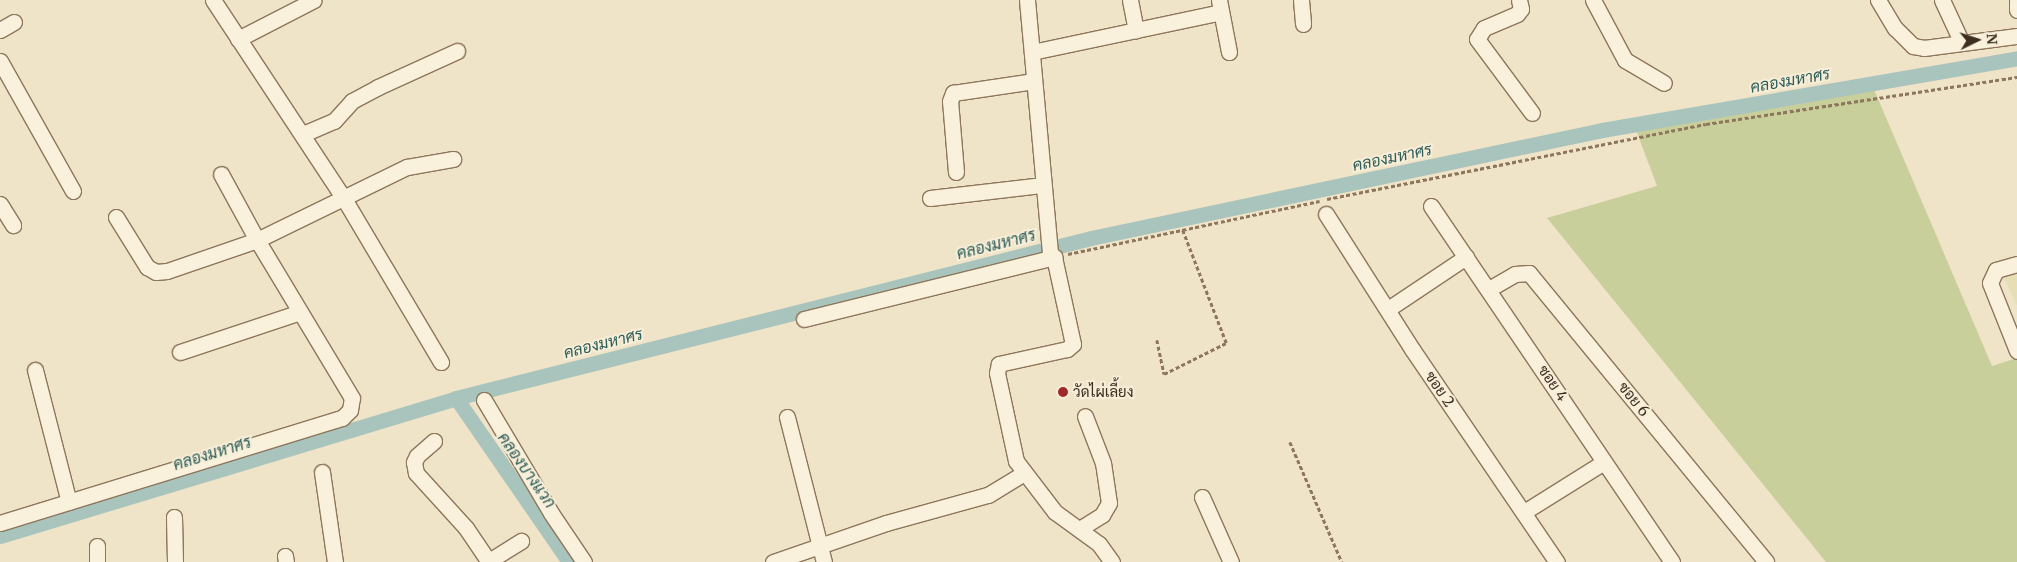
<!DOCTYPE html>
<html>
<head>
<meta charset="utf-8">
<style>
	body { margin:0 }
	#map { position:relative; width:2017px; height:562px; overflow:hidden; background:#f0e4c8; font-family:Merriweather,Sarabun,serif }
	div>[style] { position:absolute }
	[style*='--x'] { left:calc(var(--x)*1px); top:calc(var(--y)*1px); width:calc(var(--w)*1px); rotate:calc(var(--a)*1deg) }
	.farmland>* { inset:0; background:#e6deb5 }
	.green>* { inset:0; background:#c9cf9b }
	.canal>* { height:15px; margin:-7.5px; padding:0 7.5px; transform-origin:7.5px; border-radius:7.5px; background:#a9c4bc }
	.path>* { height:2.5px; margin-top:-1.25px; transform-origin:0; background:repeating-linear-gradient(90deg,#8d765c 0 4px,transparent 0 6.5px) }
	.roads { filter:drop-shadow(1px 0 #8d765c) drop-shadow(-1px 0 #8d765c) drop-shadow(0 1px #8d765c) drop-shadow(0 -1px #8d765c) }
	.minor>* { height:15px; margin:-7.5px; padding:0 7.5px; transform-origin:7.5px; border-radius:7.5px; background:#faf1dc }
	.dots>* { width:14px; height:14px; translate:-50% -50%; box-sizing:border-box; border:2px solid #f7eed8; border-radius:50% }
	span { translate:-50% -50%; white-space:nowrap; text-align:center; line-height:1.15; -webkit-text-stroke:4px #f7eed8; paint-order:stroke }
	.street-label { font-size:15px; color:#3d2e20 }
	.poi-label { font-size:15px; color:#3d2e20 }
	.left { translate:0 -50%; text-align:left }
	.water-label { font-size:16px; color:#2f5d5a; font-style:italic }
	.north { position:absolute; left:1952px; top:15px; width:50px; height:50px; -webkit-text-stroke:4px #f7eed8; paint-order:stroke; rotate:86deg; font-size:14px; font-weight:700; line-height:20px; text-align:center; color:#3d2e20 }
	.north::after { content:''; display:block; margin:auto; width:18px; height:22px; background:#3d2e20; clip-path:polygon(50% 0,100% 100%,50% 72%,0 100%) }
</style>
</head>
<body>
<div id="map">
	<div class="farmland">
		<i style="clip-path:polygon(2017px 260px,2017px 306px,1997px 262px)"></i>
	</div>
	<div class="green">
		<i style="clip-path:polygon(1873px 87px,1992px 366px,2017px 358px,2017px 562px,1826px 562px,1547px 218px,1657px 186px,1636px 130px)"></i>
	</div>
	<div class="canal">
		<i style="--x:456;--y:398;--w:199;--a:55.4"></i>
		<i style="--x:0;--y:536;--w:476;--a:-16.8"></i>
		<i style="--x:456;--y:398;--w:655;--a:-14.14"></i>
		<i style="--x:1091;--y:238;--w:522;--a:-11.93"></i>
		<i style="--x:1602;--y:130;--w:421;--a:-9.8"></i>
	</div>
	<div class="path">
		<i style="--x:1327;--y:199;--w:386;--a:-11.2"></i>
		<i style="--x:1706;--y:124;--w:315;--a:-8.6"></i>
		<i style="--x:1068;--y:254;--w:257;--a:-11.9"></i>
		<i style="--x:1157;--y:340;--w:35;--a:78"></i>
		<i style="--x:1164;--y:374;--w:69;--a:-26.6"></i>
		<i style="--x:1226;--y:343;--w:122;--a:-111.1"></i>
		<i style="--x:1290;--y:442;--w:131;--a:66.6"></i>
	</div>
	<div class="roads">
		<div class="minor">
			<i style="--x:213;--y:0;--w:236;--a:56.6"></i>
			<i style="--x:343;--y:197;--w:192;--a:59.3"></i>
			<i style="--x:1027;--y:0;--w:254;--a:84.8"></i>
			<i style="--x:1050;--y:253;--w:6;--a:45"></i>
			<i style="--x:1054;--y:257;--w:89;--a:77.7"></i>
			<i style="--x:1073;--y:344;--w:8;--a:140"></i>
			<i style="--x:1067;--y:349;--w:70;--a:167.6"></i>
			<i style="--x:999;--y:364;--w:9;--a:103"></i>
			<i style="--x:997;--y:373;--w:90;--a:77.8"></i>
			<i style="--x:1016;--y:461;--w:64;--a:52.6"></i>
			<i style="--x:1055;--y:512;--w:54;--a:36"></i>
			<i style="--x:1099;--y:544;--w:22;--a:54"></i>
			<i style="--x:1130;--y:0;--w:31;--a:79"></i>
			<i style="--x:1219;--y:0;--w:53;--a:79.1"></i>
			<i style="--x:1301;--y:0;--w:24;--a:85"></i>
			<i style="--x:1519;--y:0;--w:9;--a:77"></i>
			<i style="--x:1521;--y:9;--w:6;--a:129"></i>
			<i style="--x:1517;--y:14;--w:36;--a:157"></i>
			<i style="--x:1484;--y:28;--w:13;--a:122"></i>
			<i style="--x:1477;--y:39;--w:92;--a:53.4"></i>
			<i style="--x:1593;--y:0;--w:68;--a:61.9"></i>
			<i style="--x:1625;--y:60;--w:45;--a:30.5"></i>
			<i style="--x:1878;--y:0;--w:33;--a:59"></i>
			<i style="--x:1895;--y:28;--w:25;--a:45"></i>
			<i style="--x:1913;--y:46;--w:11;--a:10"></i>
			<i style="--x:1924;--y:48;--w:94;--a:-7.4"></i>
			<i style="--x:1942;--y:0;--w:47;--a:65.1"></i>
			<i style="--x:2017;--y:1;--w:9;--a:90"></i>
			<i style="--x:0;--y:30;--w:16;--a:-30"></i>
			<i style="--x:238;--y:39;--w:85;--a:-27.2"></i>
			<i style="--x:1032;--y:52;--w:193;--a:-11.9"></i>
			<i style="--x:0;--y:61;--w:149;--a:60.7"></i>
			<i style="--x:303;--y:134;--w:34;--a:-23"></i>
			<i style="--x:334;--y:121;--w:27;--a:-48"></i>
			<i style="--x:352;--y:101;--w:30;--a:-28"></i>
			<i style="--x:378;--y:87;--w:87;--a:-24.5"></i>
			<i style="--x:956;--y:172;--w:71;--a:-94.8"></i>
			<i style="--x:950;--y:101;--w:9;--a:-69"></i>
			<i style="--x:953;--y:93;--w:82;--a:-8.4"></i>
			<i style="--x:930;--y:198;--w:114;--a:-6.6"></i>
			<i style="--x:0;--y:204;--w:25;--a:58"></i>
			<i style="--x:1431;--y:206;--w:430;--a:55.9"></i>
			<i style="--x:1326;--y:214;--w:160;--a:57.5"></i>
			<i style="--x:1412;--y:349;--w:258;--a:55.8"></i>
			<i style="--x:116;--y:217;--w:59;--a:58.2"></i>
			<i style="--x:147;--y:267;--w:10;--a:29"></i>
			<i style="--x:156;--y:272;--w:11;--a:-5"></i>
			<i style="--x:167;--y:271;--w:95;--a:-19"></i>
			<i style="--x:257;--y:240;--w:167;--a:-26"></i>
			<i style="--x:407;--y:167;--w:47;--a:-9.9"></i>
			<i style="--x:2017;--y:264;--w:22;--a:164"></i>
			<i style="--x:1996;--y:270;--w:14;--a:115"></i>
			<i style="--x:1990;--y:283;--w:73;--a:68.3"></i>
			<i style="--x:1489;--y:289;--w:30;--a:-30"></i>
			<i style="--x:1515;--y:274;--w:14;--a:-4"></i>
			<i style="--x:1529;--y:273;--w:374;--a:50.6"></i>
			<i style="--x:1388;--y:309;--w:94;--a:-33.7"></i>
			<i style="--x:804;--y:319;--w:258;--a:-13.9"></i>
			<i style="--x:180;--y:352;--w:126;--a:-18.4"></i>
			<i style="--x:35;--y:370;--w:136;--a:75.6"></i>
			<i style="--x:484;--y:400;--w:131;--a:59.3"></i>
			<i style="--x:551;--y:513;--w:59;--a:56"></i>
			<i style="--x:787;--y:417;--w:150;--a:75.7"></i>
			<i style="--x:434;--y:441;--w:23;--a:139"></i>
			<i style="--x:417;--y:456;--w:7;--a:117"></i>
			<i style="--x:414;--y:462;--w:11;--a:80"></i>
			<i style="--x:416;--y:473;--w:74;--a:47.7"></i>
			<i style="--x:466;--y:528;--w:41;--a:55.9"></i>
			<i style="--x:322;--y:472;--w:91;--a:81.8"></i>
			<i style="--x:1202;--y:497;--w:71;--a:66"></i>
			<i style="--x:1524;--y:512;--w:94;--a:-32"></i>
			<i style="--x:174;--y:517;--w:45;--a:88.7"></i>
			<i style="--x:0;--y:523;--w:358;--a:-17.1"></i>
			<i style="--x:342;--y:418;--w:11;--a:-45"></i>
			<i style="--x:350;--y:410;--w:12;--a:-81"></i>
			<i style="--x:352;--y:398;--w:184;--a:-121"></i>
			<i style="--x:257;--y:240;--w:75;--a:-118.6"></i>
			<i style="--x:1081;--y:528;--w:25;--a:-32"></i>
			<i style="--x:1102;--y:515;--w:14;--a:-60"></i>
			<i style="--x:1109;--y:503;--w:40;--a:-98.5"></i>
			<i style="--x:1103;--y:463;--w:50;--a:-111"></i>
			<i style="--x:97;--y:546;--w:16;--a:90"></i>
			<i style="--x:285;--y:556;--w:6;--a:81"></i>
			<i style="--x:489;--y:561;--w:38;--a:-32"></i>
			<i style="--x:773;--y:562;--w:120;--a:-19"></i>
			<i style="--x:886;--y:523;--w:106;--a:-15.4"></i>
			<i style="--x:988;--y:495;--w:42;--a:-31.4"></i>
		</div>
	</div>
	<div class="dots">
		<i style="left:1063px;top:392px;background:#9e2a2b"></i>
	</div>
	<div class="street-label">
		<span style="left:1553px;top:383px;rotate:56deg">ซอย 4</span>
		<span style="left:1440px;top:389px;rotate:56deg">ซอย 2</span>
		<span style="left:1634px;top:399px;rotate:51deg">ซอย 6</span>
	</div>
	<div class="poi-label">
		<span class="left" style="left:1073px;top:392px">วัดไผ่เลี้ยง</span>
	</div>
	<div class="water-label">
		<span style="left:1790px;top:80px;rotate:-10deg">คลองมหาศร</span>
		<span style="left:1392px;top:157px;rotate:-12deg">คลองมหาศร</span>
		<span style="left:996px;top:244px;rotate:-14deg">คลองมหาศร</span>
		<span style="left:603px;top:343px;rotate:-14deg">คลองมหาศร</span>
		<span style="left:212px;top:453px;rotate:-17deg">คลองมหาศร</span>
		<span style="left:527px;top:470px;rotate:55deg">คลองบางแวก</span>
	</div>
	<div class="north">N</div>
</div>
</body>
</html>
